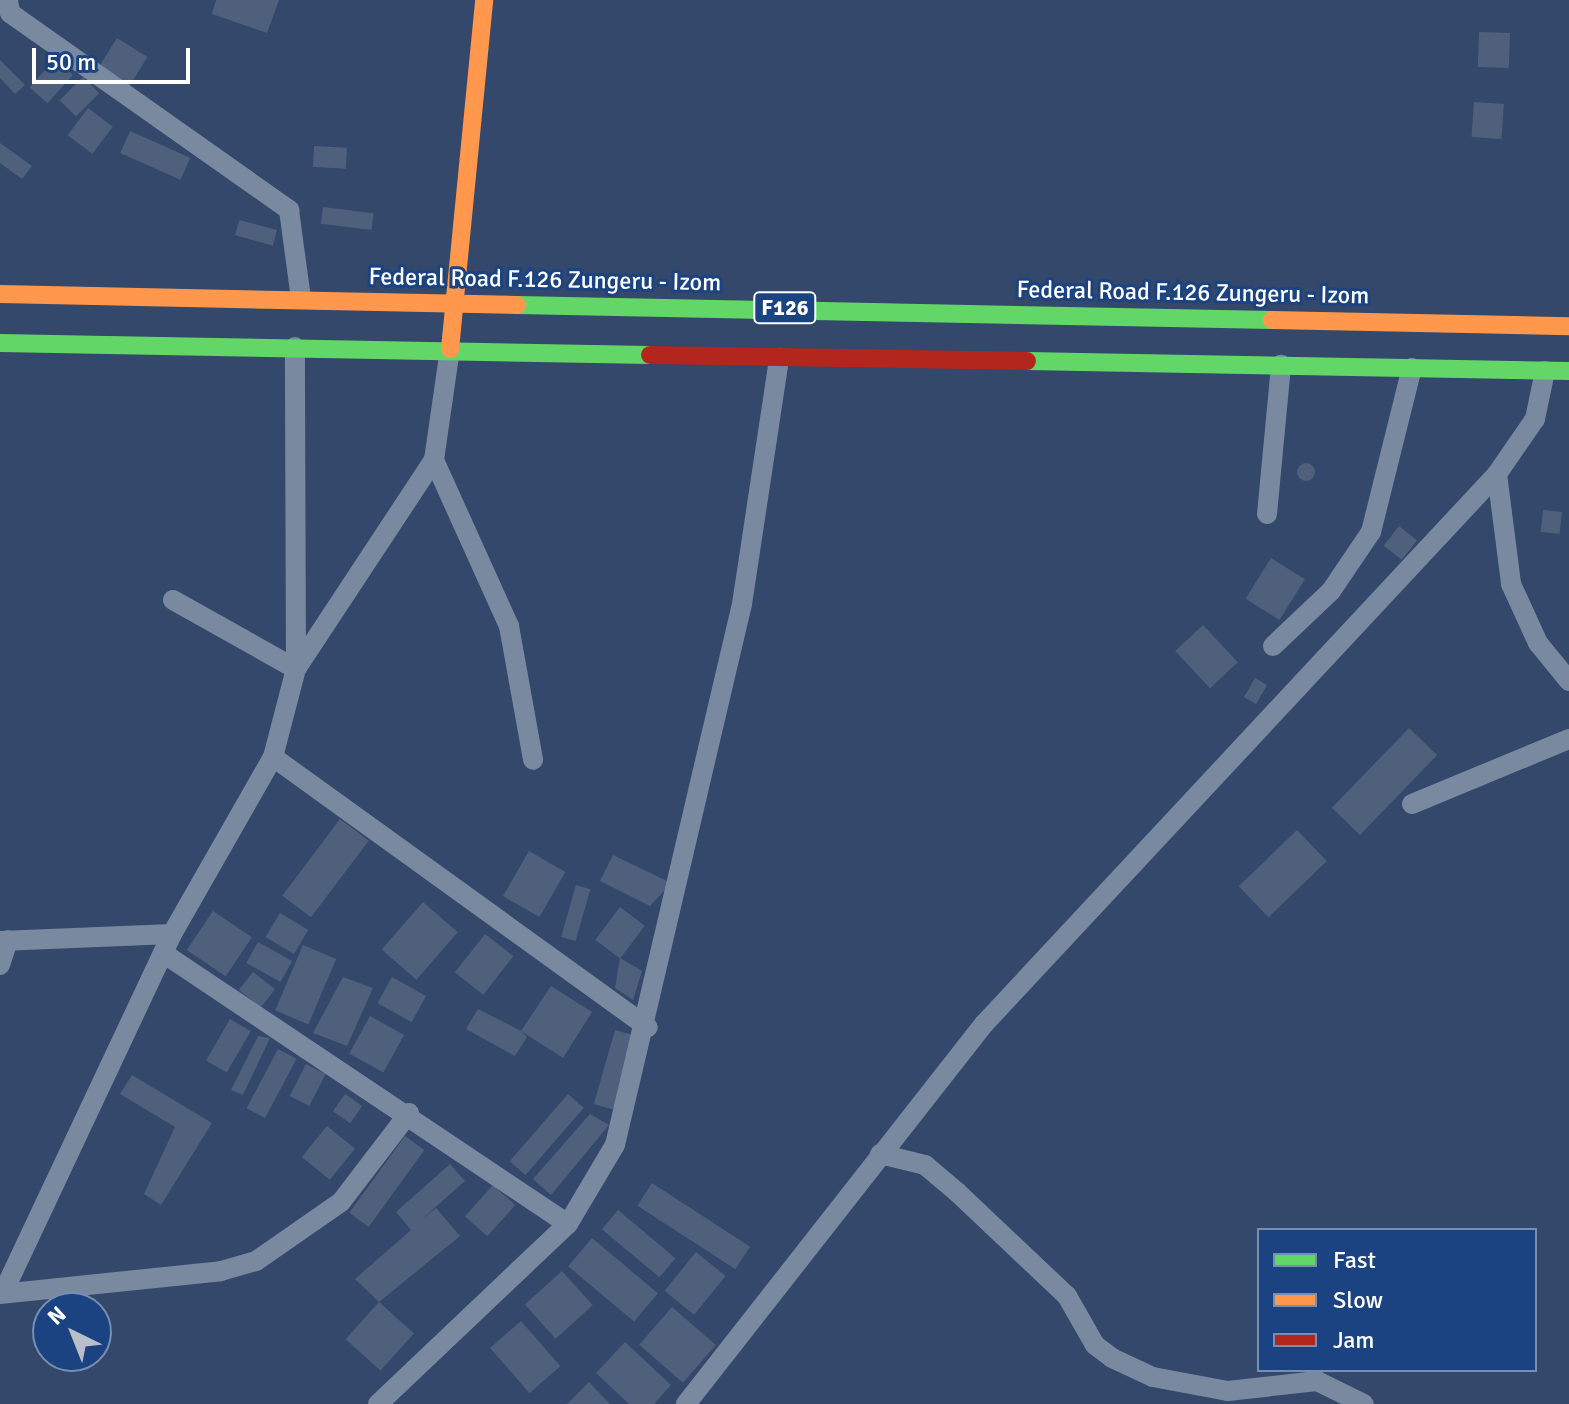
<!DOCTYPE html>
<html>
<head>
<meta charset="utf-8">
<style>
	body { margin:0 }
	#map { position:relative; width:1569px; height:1404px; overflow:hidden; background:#33486a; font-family:Signika,sans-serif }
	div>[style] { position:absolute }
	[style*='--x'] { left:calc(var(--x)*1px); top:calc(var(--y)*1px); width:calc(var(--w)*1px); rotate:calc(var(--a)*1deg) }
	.building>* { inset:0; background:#4e607c; transform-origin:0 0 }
	.round { border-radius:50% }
	.street>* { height:20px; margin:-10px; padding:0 10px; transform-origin:10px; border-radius:10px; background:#7989a0 }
	.fast>* { height:18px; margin:-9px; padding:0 9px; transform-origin:9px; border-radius:9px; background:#63d668 }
	.slow>* { height:18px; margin:-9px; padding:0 9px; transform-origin:9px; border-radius:9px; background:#ff974d }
	.jam>* { height:18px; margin:-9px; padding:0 9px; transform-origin:9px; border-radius:9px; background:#b3261e }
	span { translate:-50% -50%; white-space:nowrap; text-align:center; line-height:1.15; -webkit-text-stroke:6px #1c4381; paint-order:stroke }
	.shield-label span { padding:2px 6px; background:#1c4381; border:2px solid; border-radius:6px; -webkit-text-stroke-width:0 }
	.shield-label { font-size:22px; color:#fff; font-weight:700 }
	.street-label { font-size:24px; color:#fff }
	.legend { position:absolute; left:1257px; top:1228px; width:280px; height:144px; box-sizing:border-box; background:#1c4381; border:2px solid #778eb3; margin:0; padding:10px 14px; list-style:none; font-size:24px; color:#fff }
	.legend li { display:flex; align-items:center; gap:16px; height:40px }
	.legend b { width:40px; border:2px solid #778eb3 }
	.north { position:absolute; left:32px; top:1292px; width:80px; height:80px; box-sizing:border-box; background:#1c4381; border:2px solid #778eb3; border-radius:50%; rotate:317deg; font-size:22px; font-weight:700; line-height:32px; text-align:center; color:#fff }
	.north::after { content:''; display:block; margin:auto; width:28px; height:36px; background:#b8bfcb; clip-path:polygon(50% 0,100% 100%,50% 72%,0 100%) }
	.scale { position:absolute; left:32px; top:48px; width:158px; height:36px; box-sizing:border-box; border:4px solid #fff; border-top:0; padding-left:10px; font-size:24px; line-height:28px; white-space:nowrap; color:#fff; -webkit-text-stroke:6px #1c4381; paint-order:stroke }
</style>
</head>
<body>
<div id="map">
	<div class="building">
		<i style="clip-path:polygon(216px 0,279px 0,267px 33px,212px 14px)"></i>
		<i style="left:1479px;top:32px;width:31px;height:35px;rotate:2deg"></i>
		<i style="left:117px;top:38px;width:36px;height:36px;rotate:32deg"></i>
		<i style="left:55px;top:59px;width:24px;height:38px;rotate:42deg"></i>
		<i style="clip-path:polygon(0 60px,25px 85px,15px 94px,0 78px)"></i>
		<i style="left:83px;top:77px;width:23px;height:33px;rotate:45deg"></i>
		<i style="left:1474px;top:102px;width:30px;height:35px;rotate:4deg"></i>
		<i style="left:88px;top:108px;width:31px;height:34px;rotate:37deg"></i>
		<i style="left:130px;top:131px;width:66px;height:24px;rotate:24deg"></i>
		<i style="clip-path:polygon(0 143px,32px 166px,22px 179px,0 163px)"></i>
		<i style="left:314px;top:146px;width:33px;height:21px;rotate:3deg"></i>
		<i style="left:323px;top:207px;width:51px;height:17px;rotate:7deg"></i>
		<i style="left:277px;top:230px;width:16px;height:39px;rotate:105deg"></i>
		<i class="round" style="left:1297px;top:463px;width:18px;height:18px"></i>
		<i style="left:1543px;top:510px;width:19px;height:22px;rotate:6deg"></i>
		<i style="left:1399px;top:526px;width:23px;height:25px;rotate:38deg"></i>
		<i style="left:1271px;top:558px;width:40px;height:48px;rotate:32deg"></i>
		<i style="left:1203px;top:625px;width:51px;height:38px;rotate:47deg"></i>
		<i style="left:1255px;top:678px;width:14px;height:22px;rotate:30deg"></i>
		<i style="left:1409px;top:728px;width:39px;height:111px;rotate:44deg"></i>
		<i style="left:340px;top:819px;width:36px;height:96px;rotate:37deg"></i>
		<i style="left:1297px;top:830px;width:43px;height:81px;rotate:46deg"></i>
		<i style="left:529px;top:851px;width:42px;height:52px;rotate:30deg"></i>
		<i style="clip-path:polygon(613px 855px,671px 883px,650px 906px,600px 881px)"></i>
		<i style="left:576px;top:885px;width:15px;height:54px;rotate:16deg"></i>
		<i style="left:423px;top:902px;width:46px;height:63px;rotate:41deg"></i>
		<i style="left:620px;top:907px;width:31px;height:41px;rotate:37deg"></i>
		<i style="left:213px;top:911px;width:47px;height:47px;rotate:34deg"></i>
		<i style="left:280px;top:913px;width:33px;height:28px;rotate:31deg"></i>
		<i style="left:485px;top:934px;width:36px;height:49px;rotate:38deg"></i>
		<i style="left:258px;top:942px;width:39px;height:24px;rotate:29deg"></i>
		<i style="left:303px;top:945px;width:36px;height:71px;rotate:23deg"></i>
		<i style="clip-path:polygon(620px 958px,642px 971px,633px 1000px,615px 988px)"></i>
		<i style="left:253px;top:972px;width:28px;height:23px;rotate:38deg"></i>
		<i style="clip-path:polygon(343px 977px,373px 988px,347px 1046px,313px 1033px)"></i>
		<i style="left:392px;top:977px;width:39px;height:30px;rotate:29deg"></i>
		<i style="clip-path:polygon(551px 986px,592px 1012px,563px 1058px,521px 1031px,527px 1037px,515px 1056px,466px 1029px,478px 1009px,521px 1031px)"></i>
		<i style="left:370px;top:1016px;width:39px;height:43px;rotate:29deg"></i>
		<i style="left:230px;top:1019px;width:24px;height:48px;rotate:30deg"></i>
		<i style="left:615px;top:1030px;width:22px;height:77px;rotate:16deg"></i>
		<i style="clip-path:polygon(258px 1036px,270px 1038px,243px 1095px,231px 1090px)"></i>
		<i style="left:278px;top:1049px;width:21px;height:67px;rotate:28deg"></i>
		<i style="left:306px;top:1064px;width:22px;height:36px;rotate:27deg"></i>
		<i style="clip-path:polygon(132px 1075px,212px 1123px,161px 1205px,144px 1194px,175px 1127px,120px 1094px)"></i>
		<i style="left:345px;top:1094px;width:21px;height:21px;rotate:35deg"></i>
		<i style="left:568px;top:1094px;width:21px;height:89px;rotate:41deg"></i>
		<i style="clip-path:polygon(590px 1114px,609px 1125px,551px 1195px,533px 1179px)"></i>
		<i style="left:327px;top:1126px;width:36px;height:40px;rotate:39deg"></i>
		<i style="left:405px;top:1136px;width:24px;height:95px;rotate:36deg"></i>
		<i style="clip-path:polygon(450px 1164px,465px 1181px,422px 1219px,436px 1208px,460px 1236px,379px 1302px,355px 1279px,411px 1230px,396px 1212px)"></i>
		<i style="left:652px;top:1183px;width:117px;height:27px;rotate:33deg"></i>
		<i style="left:493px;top:1185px;width:30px;height:42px;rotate:42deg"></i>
		<i style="left:618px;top:1210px;width:75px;height:25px;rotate:40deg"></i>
		<i style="left:592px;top:1238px;width:86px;height:37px;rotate:40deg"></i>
		<i style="left:696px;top:1252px;width:38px;height:50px;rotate:39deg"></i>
		<i style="left:562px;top:1271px;width:46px;height:50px;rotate:48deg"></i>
		<i style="left:379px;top:1302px;width:47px;height:50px;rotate:42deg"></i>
		<i style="left:672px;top:1307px;width:58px;height:50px;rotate:41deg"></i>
		<i style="left:521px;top:1321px;width:60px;height:41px;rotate:49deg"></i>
		<i style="clip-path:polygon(625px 1342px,671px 1385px,654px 1404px,629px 1404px,596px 1373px)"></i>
		<i style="clip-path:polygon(589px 1382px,610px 1404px,567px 1404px)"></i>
	</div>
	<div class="street">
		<i style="--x:8;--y:0;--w:13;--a:81"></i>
		<i style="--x:10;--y:13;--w:342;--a:35.2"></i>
		<i style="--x:289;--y:210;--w:90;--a:82.3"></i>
		<i style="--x:434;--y:460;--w:182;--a:65.7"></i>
		<i style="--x:509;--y:626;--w:136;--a:79.8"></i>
		<i style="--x:1497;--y:474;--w:111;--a:82.7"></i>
		<i style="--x:1511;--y:584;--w:65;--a:65.4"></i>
		<i style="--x:1538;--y:643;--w:49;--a:50.8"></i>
		<i style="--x:1267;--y:514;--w:150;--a:-84.6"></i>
		<i style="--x:173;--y:600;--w:141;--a:29.3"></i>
		<i style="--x:296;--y:669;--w:322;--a:-90.2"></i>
		<i style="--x:1273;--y:646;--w:80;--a:-43.5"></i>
		<i style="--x:1331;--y:591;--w:71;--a:-55.9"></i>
		<i style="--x:1371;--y:532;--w:169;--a:-76"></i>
		<i style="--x:273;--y:757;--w:462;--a:35.8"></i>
		<i style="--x:1412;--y:804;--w:170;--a:-22.5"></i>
		<i style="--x:0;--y:941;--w:172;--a:-2.3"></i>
		<i style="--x:163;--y:953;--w:487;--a:33.8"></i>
		<i style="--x:0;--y:965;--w:26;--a:-72"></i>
		<i style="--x:880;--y:1154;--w:46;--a:13.7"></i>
		<i style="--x:925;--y:1165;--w:42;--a:40.2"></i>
		<i style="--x:957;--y:1192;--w:151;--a:43.4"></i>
		<i style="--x:1067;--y:1296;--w:56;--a:60.3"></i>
		<i style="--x:1095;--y:1345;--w:21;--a:37"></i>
		<i style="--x:1112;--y:1358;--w:45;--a:24.9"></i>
		<i style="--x:1153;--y:1377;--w:76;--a:10.6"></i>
		<i style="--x:1228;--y:1391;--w:90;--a:-6.4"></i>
		<i style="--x:1317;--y:1381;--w:52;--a:26.1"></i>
		<i style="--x:3;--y:1293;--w:397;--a:-64.8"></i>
		<i style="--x:172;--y:934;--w:204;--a:-60.3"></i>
		<i style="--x:273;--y:757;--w:91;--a:-75.4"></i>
		<i style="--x:296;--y:669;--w:250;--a:-56.6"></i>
		<i style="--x:434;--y:460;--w:112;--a:-81.8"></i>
		<i style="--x:0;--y:1294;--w:222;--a:-5.9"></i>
		<i style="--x:221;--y:1271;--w:36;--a:-16"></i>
		<i style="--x:256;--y:1261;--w:103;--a:-34.8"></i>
		<i style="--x:341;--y:1202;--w:112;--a:-52.6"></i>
		<i style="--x:378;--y:1404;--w:262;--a:-43.5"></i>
		<i style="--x:568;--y:1224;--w:92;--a:-59.3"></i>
		<i style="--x:615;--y:1145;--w:556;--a:-76.79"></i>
		<i style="--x:742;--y:604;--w:249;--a:-81.4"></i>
		<i style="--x:686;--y:1404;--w:483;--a:-51.9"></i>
		<i style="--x:984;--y:1024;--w:752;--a:-46.99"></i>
		<i style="--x:1497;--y:474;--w:67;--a:-55.4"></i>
		<i style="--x:1535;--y:419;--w:49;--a:-78.2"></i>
	</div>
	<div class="fast">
		<i style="--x:517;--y:305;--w:755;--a:1.14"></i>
		<i style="--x:0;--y:343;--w:650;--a:1.06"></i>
		<i style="--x:1027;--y:361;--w:542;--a:1.06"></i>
	</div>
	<div class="slow">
		<i style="--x:0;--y:294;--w:517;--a:1.22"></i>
		<i style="--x:1272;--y:320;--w:297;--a:1.2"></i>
		<i style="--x:450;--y:349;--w:351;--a:-84.4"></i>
	</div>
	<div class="jam">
		<i style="--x:650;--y:355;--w:377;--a:0.9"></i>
	</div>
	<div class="shield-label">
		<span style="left:785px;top:308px">F126</span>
	</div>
	<div class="street-label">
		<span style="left:545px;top:280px;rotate:1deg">Federal Road F.126 Zungeru - Izom</span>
		<span style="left:1193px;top:293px;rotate:1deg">Federal Road F.126 Zungeru - Izom</span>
	</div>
	<ul class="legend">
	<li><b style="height:10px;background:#63d668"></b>Fast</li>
	<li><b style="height:10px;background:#ff974d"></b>Slow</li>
	<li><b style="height:10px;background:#b3261e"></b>Jam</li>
	</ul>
	<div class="north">N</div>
	<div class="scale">50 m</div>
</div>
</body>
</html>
